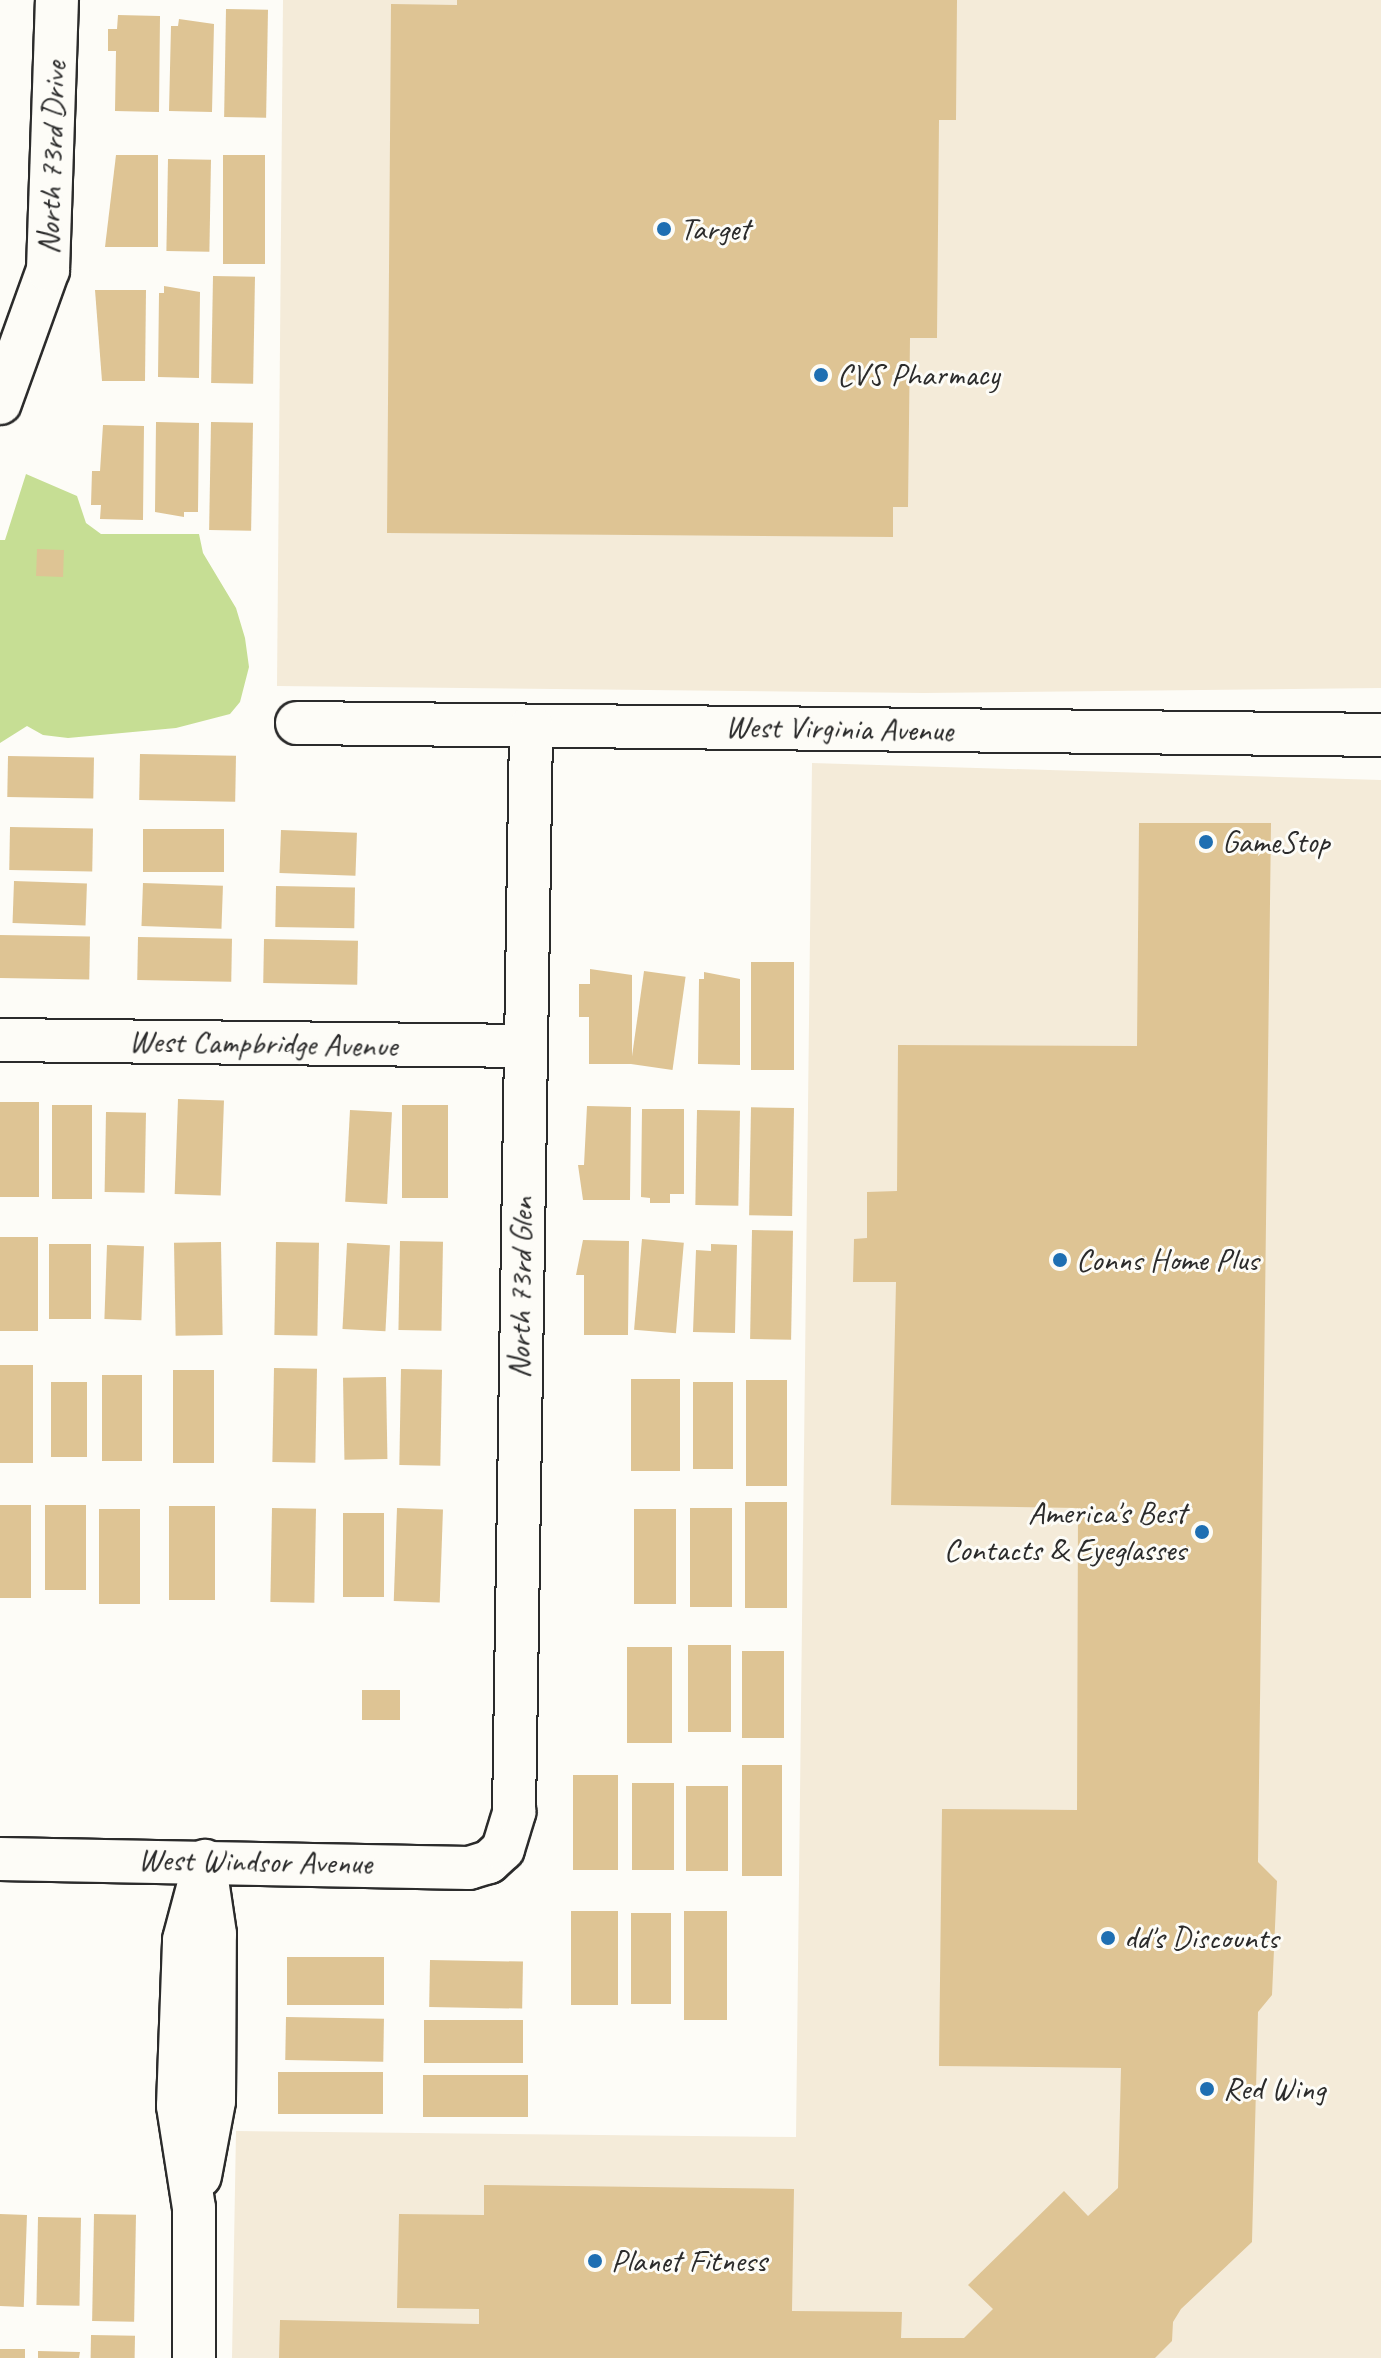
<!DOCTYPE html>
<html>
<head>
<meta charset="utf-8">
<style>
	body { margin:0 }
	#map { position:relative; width:1381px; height:2358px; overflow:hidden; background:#fdfcf7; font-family:Caveat,sans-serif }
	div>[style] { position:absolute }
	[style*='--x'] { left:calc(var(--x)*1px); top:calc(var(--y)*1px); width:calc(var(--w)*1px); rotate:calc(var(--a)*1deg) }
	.built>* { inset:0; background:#f4ebd9 }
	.green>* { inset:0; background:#c6de94 }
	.building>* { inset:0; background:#dec494; transform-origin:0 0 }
	.roads { filter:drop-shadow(2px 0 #2b2b2b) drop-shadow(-2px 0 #2b2b2b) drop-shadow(0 2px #2b2b2b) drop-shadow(0 -2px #2b2b2b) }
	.minor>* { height:42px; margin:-21px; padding:0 21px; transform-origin:21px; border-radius:21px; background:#fdfcf7 }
	.dots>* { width:22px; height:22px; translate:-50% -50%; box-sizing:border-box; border:4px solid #fdfcf7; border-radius:50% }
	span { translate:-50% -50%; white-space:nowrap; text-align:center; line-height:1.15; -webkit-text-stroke:6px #fdfcf7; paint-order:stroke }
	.street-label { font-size:32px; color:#2b2b2b }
	.poi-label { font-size:32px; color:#2b2b2b }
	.left { translate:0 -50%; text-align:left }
	.right { translate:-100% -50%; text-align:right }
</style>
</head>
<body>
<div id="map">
	<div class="built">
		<i style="clip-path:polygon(283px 0,1381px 0,1381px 688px,924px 693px,277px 686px)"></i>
		<i style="clip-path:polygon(812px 763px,1381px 780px,1381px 2358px,232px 2358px,236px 2131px,796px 2137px)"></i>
	</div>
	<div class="green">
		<i style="clip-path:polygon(26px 474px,77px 496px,86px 523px,101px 534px,199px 534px,203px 553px,236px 608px,245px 638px,249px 667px,240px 702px,230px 714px,176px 728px,68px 738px,43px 735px,27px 726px,0 743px,0 540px,5px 540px)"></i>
	</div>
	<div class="building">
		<i style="clip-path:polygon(457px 0,957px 0,956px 120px,939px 120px,937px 338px,910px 338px,908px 507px,893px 507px,893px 537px,387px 533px,391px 4px,457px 5px)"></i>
		<i style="left:226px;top:9px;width:42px;height:108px;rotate:1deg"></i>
		<i style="clip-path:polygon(118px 15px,160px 16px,159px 112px,115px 111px,116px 51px,108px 51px,108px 29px,117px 29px)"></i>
		<i style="clip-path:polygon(179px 19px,214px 24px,212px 112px,169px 111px,171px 26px,178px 26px)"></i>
		<i style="clip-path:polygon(116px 155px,158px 155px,158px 247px,105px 247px)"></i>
		<i style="left:223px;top:155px;width:42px;height:109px"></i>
		<i style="left:168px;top:159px;width:43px;height:92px;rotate:1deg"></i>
		<i style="left:213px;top:276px;width:42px;height:107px;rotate:1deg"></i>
		<i style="clip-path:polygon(164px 286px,200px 292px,199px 378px,158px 377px,159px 293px,164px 293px)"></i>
		<i style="clip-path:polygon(95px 290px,146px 290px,145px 381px,102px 381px)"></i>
		<i style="clip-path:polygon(156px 422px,199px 423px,198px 512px,184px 512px,184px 517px,155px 512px)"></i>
		<i style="left:211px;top:422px;width:42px;height:108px;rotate:1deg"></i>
		<i style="clip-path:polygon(103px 425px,144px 426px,143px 520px,100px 519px,101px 505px,91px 505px,92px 471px,100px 471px)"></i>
		<i style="left:37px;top:549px;width:27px;height:27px;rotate:2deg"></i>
		<i style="left:140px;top:754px;width:96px;height:46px;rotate:1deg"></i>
		<i style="left:8px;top:756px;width:86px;height:41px;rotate:1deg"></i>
		<i style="clip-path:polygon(1139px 823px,1271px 823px,1258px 1862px,1277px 1881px,1272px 1995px,1258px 2012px,1252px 2242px,1181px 2309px,1173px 2322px,1172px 2341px,1155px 2358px,279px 2358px,280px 2320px,479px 2324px,479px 2309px,397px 2308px,399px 2214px,484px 2215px,484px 2185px,794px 2189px,792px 2311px,902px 2312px,901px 2338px,964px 2338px,993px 2309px,968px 2285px,1064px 2191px,1088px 2216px,1118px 2188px,1121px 2068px,939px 2066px,942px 1809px,1077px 1810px,1078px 1508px,891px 1505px,896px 1282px,853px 1282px,854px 1239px,867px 1238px,867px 1192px,897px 1191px,898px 1045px,1137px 1046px)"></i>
		<i style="left:10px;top:827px;width:83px;height:43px;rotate:1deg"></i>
		<i style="left:143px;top:829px;width:81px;height:43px"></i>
		<i style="left:281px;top:830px;width:76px;height:43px;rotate:2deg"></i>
		<i style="left:14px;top:881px;width:73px;height:42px;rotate:2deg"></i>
		<i style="left:143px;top:883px;width:80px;height:43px;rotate:2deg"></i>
		<i style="left:276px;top:886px;width:79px;height:41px;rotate:1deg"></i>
		<i style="left:0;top:935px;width:90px;height:43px;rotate:1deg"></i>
		<i style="left:138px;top:937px;width:94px;height:43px;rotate:1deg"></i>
		<i style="left:264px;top:939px;width:94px;height:44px;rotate:1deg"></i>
		<i style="left:751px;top:962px;width:43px;height:108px"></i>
		<i style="clip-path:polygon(590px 969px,632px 975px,632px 1064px,589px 1064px,589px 1017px,579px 1017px,579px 984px,590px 984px)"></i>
		<i style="left:644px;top:971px;width:42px;height:94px;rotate:8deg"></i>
		<i style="clip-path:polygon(704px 972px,740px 979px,740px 1065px,698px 1064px,699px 979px,704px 979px)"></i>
		<i style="left:178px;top:1099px;width:46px;height:95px;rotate:2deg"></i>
		<i style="left:0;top:1102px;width:39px;height:95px"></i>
		<i style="left:52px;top:1105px;width:40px;height:94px"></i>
		<i style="left:402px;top:1105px;width:46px;height:93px"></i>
		<i style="clip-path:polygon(587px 1106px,631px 1107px,630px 1200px,583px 1200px,578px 1165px,584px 1165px)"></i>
		<i style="left:794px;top:1108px;width:108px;height:43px;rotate:91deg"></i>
		<i style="clip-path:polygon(642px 1109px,684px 1109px,684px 1194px,670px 1194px,670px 1203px,650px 1203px,650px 1198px,641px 1197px)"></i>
		<i style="left:350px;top:1110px;width:42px;height:92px;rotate:3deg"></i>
		<i style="left:697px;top:1110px;width:43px;height:95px;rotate:1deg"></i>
		<i style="left:106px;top:1112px;width:40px;height:80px;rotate:1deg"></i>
		<i style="left:752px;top:1230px;width:41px;height:109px;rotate:1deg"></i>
		<i style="left:0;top:1237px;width:38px;height:94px"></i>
		<i style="left:642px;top:1239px;width:42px;height:91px;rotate:5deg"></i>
		<i style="clip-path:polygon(583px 1240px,629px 1241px,628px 1335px,584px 1335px,584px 1275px,576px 1275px)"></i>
		<i style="left:400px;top:1241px;width:43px;height:89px;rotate:1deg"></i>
		<i style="left:221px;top:1242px;width:93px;height:47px;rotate:89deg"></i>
		<i style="left:276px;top:1242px;width:43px;height:93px;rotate:1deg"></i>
		<i style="left:347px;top:1243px;width:43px;height:86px;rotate:3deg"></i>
		<i style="left:49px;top:1244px;width:42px;height:75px"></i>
		<i style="clip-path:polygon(711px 1244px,737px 1245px,735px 1333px,693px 1332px,696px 1250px,711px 1251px)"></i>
		<i style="left:107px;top:1245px;width:37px;height:74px;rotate:2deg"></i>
		<i style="left:0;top:1365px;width:33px;height:98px"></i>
		<i style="left:274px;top:1368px;width:43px;height:94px;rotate:1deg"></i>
		<i style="left:401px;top:1369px;width:41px;height:96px;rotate:1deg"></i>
		<i style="left:173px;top:1370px;width:41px;height:93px"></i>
		<i style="left:102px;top:1375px;width:40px;height:86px"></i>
		<i style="left:386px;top:1377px;width:82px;height:43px;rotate:89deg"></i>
		<i style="left:631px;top:1379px;width:49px;height:92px"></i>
		<i style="left:746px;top:1380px;width:41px;height:106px"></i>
		<i style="left:51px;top:1382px;width:36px;height:75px"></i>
		<i style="left:693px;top:1382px;width:40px;height:87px"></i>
		<i style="left:745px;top:1502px;width:42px;height:106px"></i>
		<i style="left:0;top:1505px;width:31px;height:93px"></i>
		<i style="left:45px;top:1505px;width:41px;height:85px"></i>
		<i style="left:169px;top:1506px;width:46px;height:94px"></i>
		<i style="left:272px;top:1508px;width:44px;height:94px;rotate:1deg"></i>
		<i style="left:397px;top:1508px;width:46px;height:93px;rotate:2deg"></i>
		<i style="left:690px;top:1508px;width:42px;height:99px"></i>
		<i style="left:99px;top:1509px;width:41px;height:95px"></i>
		<i style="left:634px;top:1509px;width:42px;height:95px"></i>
		<i style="left:343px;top:1513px;width:41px;height:84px"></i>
		<i style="left:688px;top:1645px;width:43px;height:87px"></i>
		<i style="left:627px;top:1647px;width:45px;height:96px"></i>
		<i style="left:742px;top:1651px;width:42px;height:87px"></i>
		<i style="left:362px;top:1690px;width:38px;height:30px"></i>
		<i style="left:742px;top:1765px;width:40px;height:111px"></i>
		<i style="left:573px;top:1775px;width:45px;height:95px"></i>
		<i style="left:632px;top:1783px;width:42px;height:87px"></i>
		<i style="left:686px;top:1786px;width:42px;height:85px"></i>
		<i style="left:571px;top:1911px;width:47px;height:94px"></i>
		<i style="left:684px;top:1911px;width:43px;height:109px"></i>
		<i style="left:631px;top:1913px;width:40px;height:91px"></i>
		<i style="left:287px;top:1957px;width:97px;height:48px"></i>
		<i style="left:430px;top:1960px;width:93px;height:47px;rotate:1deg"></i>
		<i style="left:286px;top:2017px;width:98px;height:43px;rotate:1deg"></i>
		<i style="left:424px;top:2020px;width:99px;height:43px"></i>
		<i style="left:278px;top:2072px;width:105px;height:42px"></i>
		<i style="left:423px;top:2075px;width:105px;height:42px"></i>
		<i style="left:0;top:2214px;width:27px;height:92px;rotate:2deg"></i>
		<i style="left:94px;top:2214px;width:42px;height:107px;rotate:1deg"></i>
		<i style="left:38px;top:2217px;width:43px;height:88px;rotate:1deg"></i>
		<i style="left:91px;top:2335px;width:44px;height:23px;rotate:1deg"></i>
		<i style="left:0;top:2349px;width:25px;height:9px"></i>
		<i style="clip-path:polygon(38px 2351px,80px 2352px,79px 2358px,38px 2358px)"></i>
	</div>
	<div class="roads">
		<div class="minor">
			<i style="--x:0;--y:403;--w:141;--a:-70.2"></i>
			<i style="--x:48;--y:270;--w:270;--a:-88.1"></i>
			<i style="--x:297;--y:723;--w:1084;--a:0.63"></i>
			<i style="--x:0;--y:1040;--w:526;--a:0.65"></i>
			<i style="--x:0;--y:1859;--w:469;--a:1.1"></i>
			<i style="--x:469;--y:1868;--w:21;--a:-17"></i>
			<i style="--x:489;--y:1862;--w:19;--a:-43"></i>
			<i style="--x:503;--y:1849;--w:39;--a:-73"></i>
			<i style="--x:514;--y:1812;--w:1086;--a:-89.1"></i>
			<i style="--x:200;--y:2176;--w:76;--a:-79.4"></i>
			<i style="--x:214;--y:2101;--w:167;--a:-89.7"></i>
			<i style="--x:215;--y:1934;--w:55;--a:-98.4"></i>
			<i style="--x:194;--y:2358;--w:150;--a:-90"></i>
			<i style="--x:194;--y:2208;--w:103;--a:-98.9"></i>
			<i style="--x:178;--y:2106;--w:166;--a:-87.9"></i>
			<i style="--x:184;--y:1940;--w:82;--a:-75.1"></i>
		</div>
	</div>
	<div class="dots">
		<i style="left:664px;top:229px;background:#1f6fb2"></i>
		<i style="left:821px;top:375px;background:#1f6fb2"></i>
		<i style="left:1206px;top:842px;background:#1f6fb2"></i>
		<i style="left:1060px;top:1260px;background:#1f6fb2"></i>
		<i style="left:1202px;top:1532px;background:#1f6fb2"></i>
		<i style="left:1108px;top:1938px;background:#1f6fb2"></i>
		<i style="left:1207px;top:2089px;background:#1f6fb2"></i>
		<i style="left:595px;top:2261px;background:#1f6fb2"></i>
	</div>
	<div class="street-label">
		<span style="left:52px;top:158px;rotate:-88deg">North 73rd Drive</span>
		<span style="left:839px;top:729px;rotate:1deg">West Virginia Avenue</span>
		<span style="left:263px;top:1044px;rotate:1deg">West Campbridge Avenue</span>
		<span style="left:521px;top:1288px;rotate:-89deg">North 73rd Glen</span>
		<span style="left:255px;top:1862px;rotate:1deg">West Windsor Avenue</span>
	</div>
	<div class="poi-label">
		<span class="left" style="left:680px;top:229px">Target</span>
		<span class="left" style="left:837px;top:375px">CVS Pharmacy</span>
		<span class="left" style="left:1222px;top:842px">GameStop</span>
		<span class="left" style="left:1076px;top:1260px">Conns Home Plus</span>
		<span class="right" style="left:1186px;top:1532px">America's Best<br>Contacts &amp; Eyeglasses</span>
		<span class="left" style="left:1124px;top:1938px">dd's Discounts</span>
		<span class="left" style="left:1223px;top:2089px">Red Wing</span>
		<span class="left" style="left:611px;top:2261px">Planet Fitness</span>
	</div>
</div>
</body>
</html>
